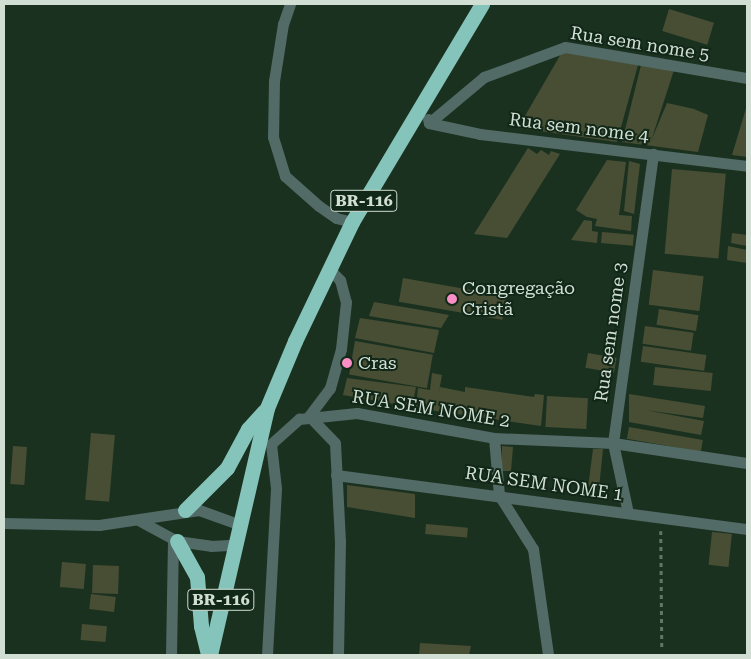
<!DOCTYPE html>
<html>
<head>
<meta charset="utf-8">
<style>
	body { margin:0 }
	#map { position:relative; width:751px; height:659px; overflow:hidden; background:#1b3120; font-family:"Roboto Serif",serif }
	div>[style] { position:absolute }
	[style*='--x'] { left:calc(var(--x)*1px); top:calc(var(--y)*1px); width:calc(var(--w)*1px); rotate:calc(var(--a)*1deg) }
	.building>* { inset:0; background:#484e34; transform-origin:0 0 }
	.path>* { height:2.5px; margin-top:-1.25px; transform-origin:0; background:repeating-linear-gradient(90deg,#637567 0 4px,transparent 0 8px) }
	.street>* { height:11px; margin:-5.5px; padding:0 5.5px; transform-origin:5.5px; border-radius:5.5px; background:#526b67 }
	.highway>* { height:15px; margin:-7.5px; padding:0 7.5px; transform-origin:7.5px; border-radius:7.5px; background:#85c4ba }
	.dots>* { width:14px; height:14px; translate:-50% -50%; box-sizing:border-box; border:2px solid #112717; border-radius:50% }
	span { translate:-50% -50%; white-space:nowrap; text-align:center; line-height:1.15; -webkit-text-stroke:4px #112717; paint-order:stroke }
	.shield-label span { padding:1px 4px; background:#112717; border:1px solid; border-radius:4px; -webkit-text-stroke-width:0 }
	.shield-label { font-size:16px; color:#d1ded3; font-weight:700 }
	.street-label { font-size:18px; color:#d1ded3 }
	.poi-label { font-size:18px; color:#d1ded3 }
	.left { translate:0 -50%; text-align:left }
	.frame { position:absolute; inset:0; border:5px solid #d1ded3; pointer-events:none }
</style>
</head>
<body>
<div id="map">
	<div class="building">
		<i style="left:669px;top:9px;width:47px;height:23px;rotate:17deg"></i>
		<i style="clip-path:polygon(562px 52px,638px 65px,617px 142px,518px 128px)"></i>
		<i style="clip-path:polygon(641px 65px,674px 70px,651px 141px,667px 103px,694px 109px,708px 115px,698px 152px,622px 142px)"></i>
		<i style="clip-path:polygon(747px 105px,747px 157px,732px 155px)"></i>
		<i style="clip-path:polygon(528px 148px,537px 154px,541px 150px,549px 155px,551px 151px,560px 154px,507px 238px,474px 234px)"></i>
		<i style="clip-path:polygon(607px 160px,626px 162px,619px 215px,632px 216px,631px 231px,595px 226px,597px 219px,587px 217px,576px 210px)"></i>
		<i style="clip-path:polygon(629px 161px,640px 164px,634px 214px,624px 211px)"></i>
		<i style="left:672px;top:169px;width:54px;height:85px;rotate:5deg"></i>
		<i style="clip-path:polygon(584px 220px,592px 221px,592px 231px,598px 232px,597px 243px,571px 240px)"></i>
		<i style="left:602px;top:232px;width:32px;height:11px;rotate:5deg"></i>
		<i style="clip-path:polygon(732px 233px,747px 235px,747px 246px,731px 243px)"></i>
		<i style="clip-path:polygon(728px 246px,747px 250px,747px 263px,727px 260px)"></i>
		<i style="left:653px;top:270px;width:51px;height:35px;rotate:7deg"></i>
		<i style="left:403px;top:278px;width:105px;height:24px;rotate:10deg"></i>
		<i style="clip-path:polygon(374px 302px,427px 311px,449px 315px,441px 328px,369px 316px)"></i>
		<i style="left:659px;top:309px;width:40px;height:16px;rotate:9deg"></i>
		<i style="clip-path:polygon(360px 318px,439px 330px,434px 353px,355px 338px)"></i>
		<i style="left:645px;top:326px;width:49px;height:18px;rotate:8deg"></i>
		<i style="left:355px;top:341px;width:79px;height:34px;rotate:10deg"></i>
		<i style="left:643px;top:346px;width:64px;height:16px;rotate:8deg"></i>
		<i style="left:588px;top:353px;width:29px;height:15px;rotate:10deg"></i>
		<i style="left:655px;top:367px;width:58px;height:18px;rotate:6deg"></i>
		<i style="clip-path:polygon(432px 373px,442px 375px,438px 397px,440px 387px,465px 392px,465px 387px,534px 397px,535px 394px,544px 395px,541px 426px,416px 408px,418px 388px,430px 390px)"></i>
		<i style="clip-path:polygon(347px 378px,416px 387px,412px 407px,343px 395px)"></i>
		<i style="clip-path:polygon(629px 394px,705px 406px,703px 418px,645px 410px,704px 421px,701px 435px,629px 422px)"></i>
		<i style="left:547px;top:396px;width:41px;height:31px;rotate:3deg"></i>
		<i style="left:629px;top:427px;width:75px;height:12px;rotate:10deg"></i>
		<i style="left:91px;top:433px;width:24px;height:67px;rotate:5deg"></i>
		<i style="left:13px;top:446px;width:14px;height:38px;rotate:4deg"></i>
		<i style="clip-path:polygon(502px 446px,513px 447px,511px 471px,502px 471px)"></i>
		<i style="clip-path:polygon(593px 449px,603px 449px,599px 488px,588px 488px)"></i>
		<i style="clip-path:polygon(347px 485px,415px 494px,415px 518px,347px 507px)"></i>
		<i style="left:426px;top:524px;width:42px;height:10px;rotate:5deg"></i>
		<i style="left:712px;top:532px;width:20px;height:33px;rotate:6deg"></i>
		<i style="left:62px;top:562px;width:24px;height:25px;rotate:5deg"></i>
		<i style="left:93px;top:565px;width:26px;height:28px;rotate:2deg"></i>
		<i style="left:91px;top:594px;width:25px;height:15px;rotate:7deg"></i>
		<i style="left:82px;top:624px;width:25px;height:16px;rotate:5deg"></i>
		<i style="clip-path:polygon(420px 643px,471px 646px,469px 655px,419px 655px)"></i>
	</div>
	<div class="path">
		<i style="--x:661;--y:531;--w:117;--a:89.5"></i>
	</div>
	<div class="street">
		<i style="--x:290;--y:4;--w:21;--a:109"></i>
		<i style="--x:283;--y:24;--w:58;--a:99"></i>
		<i style="--x:274;--y:81;--w:56;--a:91"></i>
		<i style="--x:273;--y:137;--w:41;--a:72.9"></i>
		<i style="--x:285;--y:176;--w:45;--a:41.4"></i>
		<i style="--x:319;--y:206;--w:21;--a:35"></i>
		<i style="--x:336;--y:218;--w:16;--a:14"></i>
		<i style="--x:428;--y:119;--w:4;--a:76"></i>
		<i style="--x:429;--y:123;--w:52;--a:12.2"></i>
		<i style="--x:480;--y:134;--w:269;--a:6.8"></i>
		<i style="--x:429;--y:123;--w:72;--a:-39.9"></i>
		<i style="--x:484;--y:77;--w:86;--a:-20.3"></i>
		<i style="--x:565;--y:47;--w:185;--a:9.7"></i>
		<i style="--x:329;--y:269;--w:16;--a:45"></i>
		<i style="--x:340;--y:280;--w:23;--a:75"></i>
		<i style="--x:346;--y:302;--w:47;--a:96.1"></i>
		<i style="--x:341;--y:349;--w:41;--a:105.8"></i>
		<i style="--x:330;--y:388;--w:35;--a:127"></i>
		<i style="--x:309;--y:416;--w:37;--a:46"></i>
		<i style="--x:335;--y:443;--w:98;--a:87.1"></i>
		<i style="--x:340;--y:541;--w:114;--a:91"></i>
		<i style="--x:494;--y:438;--w:57;--a:85"></i>
		<i style="--x:499;--y:495;--w:64;--a:57.8"></i>
		<i style="--x:533;--y:549;--w:107;--a:81.9"></i>
		<i style="--x:336;--y:475;--w:415;--a:7.5"></i>
		<i style="--x:628;--y:513;--w:72;--a:-102.1"></i>
		<i style="--x:613;--y:443;--w:292;--a:-82.1"></i>
		<i style="--x:140;--y:521;--w:42;--a:28.4"></i>
		<i style="--x:177;--y:541;--w:34;--a:8"></i>
		<i style="--x:211;--y:546;--w:22;--a:-3"></i>
		<i style="--x:4;--y:523;--w:95;--a:1.2"></i>
		<i style="--x:99;--y:525;--w:101;--a:-8.5"></i>
		<i style="--x:199;--y:510;--w:41;--a:19.7"></i>
		<i style="--x:171;--y:655;--w:115;--a:-89"></i>
		<i style="--x:267;--y:655;--w:167;--a:-86.9"></i>
		<i style="--x:276;--y:488;--w:44;--a:-96.5"></i>
		<i style="--x:271;--y:444;--w:38;--a:-42"></i>
		<i style="--x:299;--y:419;--w:58;--a:-5.9"></i>
		<i style="--x:357;--y:413;--w:139;--a:10.3"></i>
		<i style="--x:494;--y:438;--w:119;--a:2.4"></i>
		<i style="--x:613;--y:443;--w:135;--a:8.5"></i>
	</div>
	<div class="highway">
		<i style="--x:185;--y:510;--w:59;--a:-45"></i>
		<i style="--x:227;--y:468;--w:44;--a:-61.7"></i>
		<i style="--x:248;--y:429;--w:24;--a:-48"></i>
		<i style="--x:177;--y:541;--w:41;--a:60.9"></i>
		<i style="--x:197;--y:577;--w:49;--a:85.3"></i>
		<i style="--x:201;--y:626;--w:30;--a:76"></i>
		<i style="--x:210;--y:655;--w:253;--a:-77"></i>
		<i style="--x:267;--y:408;--w:73;--a:-67.3"></i>
		<i style="--x:295;--y:341;--w:132;--a:-64.4"></i>
		<i style="--x:352;--y:222;--w:254;--a:-59.2"></i>
	</div>
	<div class="dots">
		<i style="left:452px;top:299px;background:#fa8fc6"></i>
		<i style="left:347px;top:363px;background:#fa8fc6"></i>
	</div>
	<div class="shield-label">
		<span style="left:364px;top:201px">BR-116</span>
		<span style="left:221px;top:600px">BR-116</span>
	</div>
	<div class="street-label">
		<span style="left:640px;top:44px;rotate:9deg">Rua sem nome 5</span>
		<span style="left:579px;top:128px;rotate:7deg">Rua sem nome 4</span>
		<span style="left:611px;top:332px;rotate:-82deg">Rua sem nome 3</span>
		<span style="left:431px;top:409px;rotate:9deg">RUA SEM NOME 2</span>
		<span style="left:544px;top:484px;rotate:8deg">RUA SEM NOME 1</span>
	</div>
	<div class="poi-label">
		<span class="left" style="left:462px;top:299px">Congregação<br>Cristã</span>
		<span class="left" style="left:358px;top:363px">Cras</span>
	</div>
	<div class="frame"></div>
</div>
</body>
</html>
